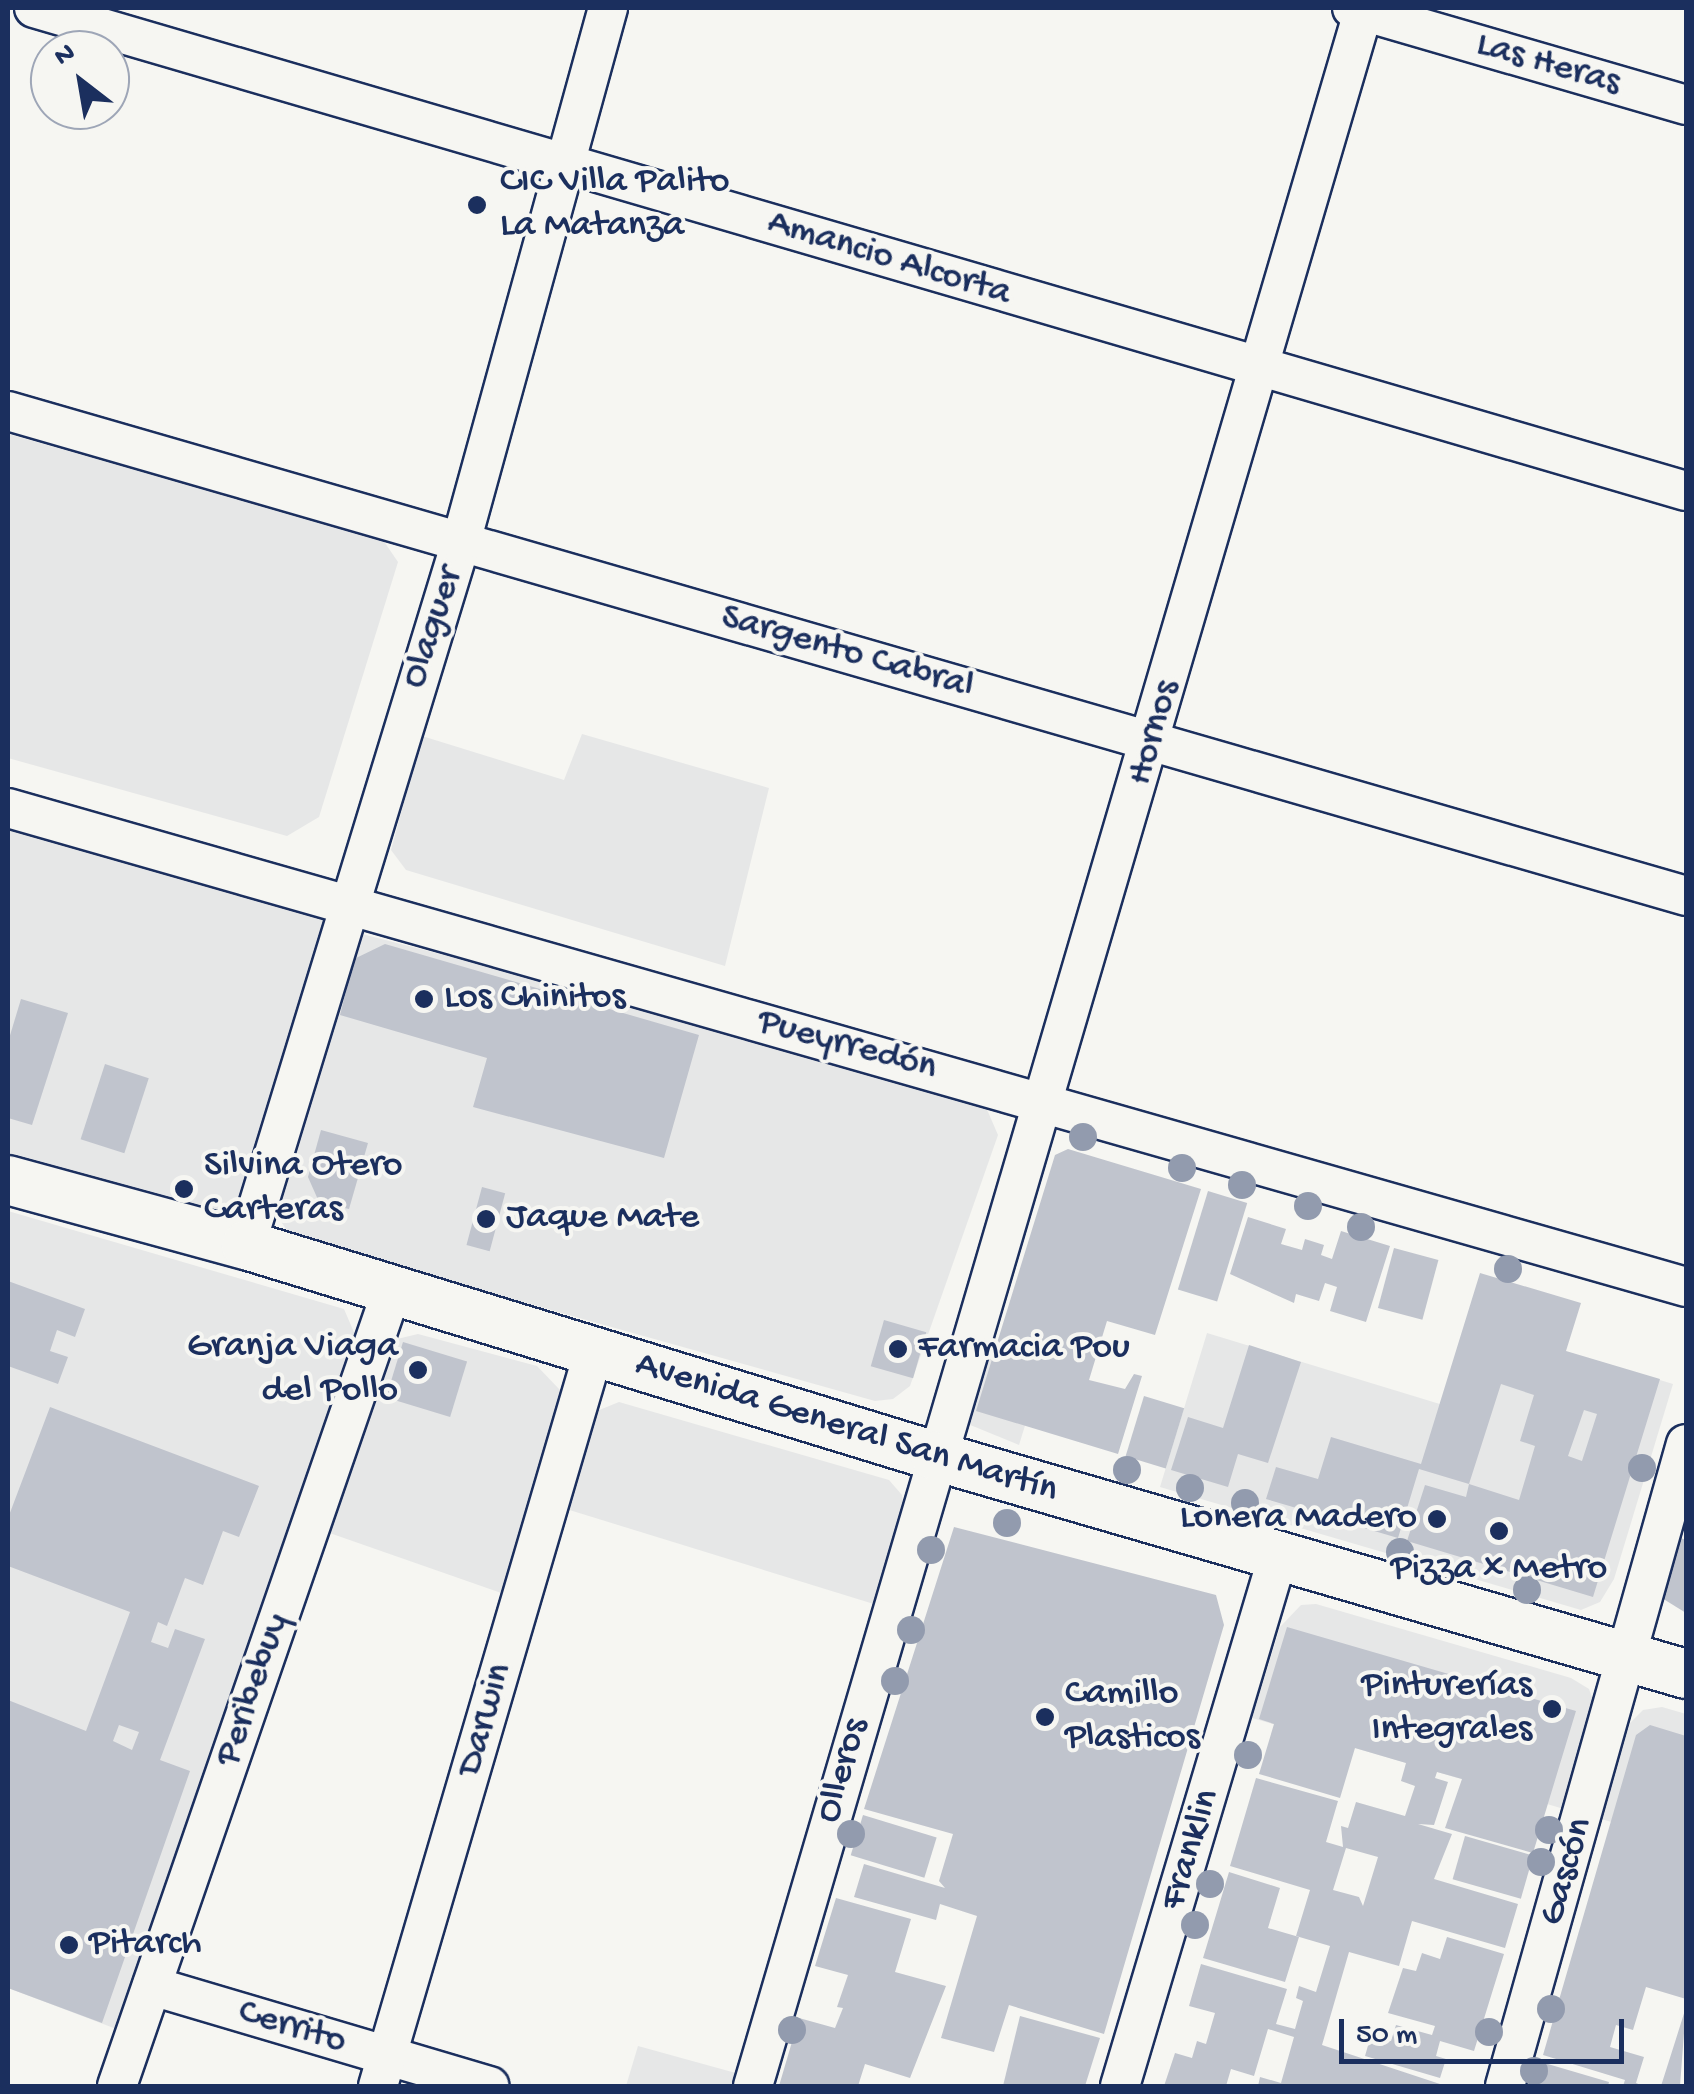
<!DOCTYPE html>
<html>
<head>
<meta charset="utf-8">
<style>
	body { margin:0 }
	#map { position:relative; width:1694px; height:2094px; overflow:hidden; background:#f6f6f2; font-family:"Gochi Hand",sans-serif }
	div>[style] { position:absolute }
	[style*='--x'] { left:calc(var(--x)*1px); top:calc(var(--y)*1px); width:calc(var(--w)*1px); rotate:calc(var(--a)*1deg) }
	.built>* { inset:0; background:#e6e7e7 }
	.building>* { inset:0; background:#c0c4cd; transform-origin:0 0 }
	.roads { filter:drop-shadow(2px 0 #1b2f5e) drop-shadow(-2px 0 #1b2f5e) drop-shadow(0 2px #1b2f5e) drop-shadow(0 -2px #1b2f5e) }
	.minor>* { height:38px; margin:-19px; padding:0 19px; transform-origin:19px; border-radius:19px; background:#f6f6f2 }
	.major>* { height:48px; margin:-24px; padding:0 24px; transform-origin:24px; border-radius:24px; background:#f6f6f2 }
	.trees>* { width:28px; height:28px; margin:-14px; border-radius:50%; background:#929bae }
	.dots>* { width:28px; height:28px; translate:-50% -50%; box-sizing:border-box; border:5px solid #f6f6f2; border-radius:50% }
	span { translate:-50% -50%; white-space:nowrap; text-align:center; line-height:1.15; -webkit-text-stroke:8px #f6f6f2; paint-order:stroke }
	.street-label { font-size:38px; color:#1b2f5e }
	.poi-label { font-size:38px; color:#1b2f5e }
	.left { translate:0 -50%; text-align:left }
	.right { translate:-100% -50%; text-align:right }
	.frame { position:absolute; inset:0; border:10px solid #1b2f5e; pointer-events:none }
	.north { position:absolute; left:30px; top:30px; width:100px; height:100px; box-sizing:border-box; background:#f6f6f2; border:2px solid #9ea6b7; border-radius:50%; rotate:329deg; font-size:28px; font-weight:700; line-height:40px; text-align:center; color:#1b2f5e }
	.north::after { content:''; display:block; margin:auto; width:35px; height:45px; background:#1b2f5e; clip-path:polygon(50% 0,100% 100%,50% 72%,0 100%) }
	.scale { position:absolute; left:1339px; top:2019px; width:285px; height:45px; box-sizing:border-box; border:5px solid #1b2f5e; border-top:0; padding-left:12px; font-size:30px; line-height:35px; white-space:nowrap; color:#1b2f5e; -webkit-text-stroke:8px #f6f6f2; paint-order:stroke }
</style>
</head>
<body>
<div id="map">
	<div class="built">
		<i style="clip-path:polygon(8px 434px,383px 540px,398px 562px,319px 817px,287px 836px,8px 758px)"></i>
		<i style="clip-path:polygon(582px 734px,769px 788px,725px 966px,406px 870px,391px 850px,422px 736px,564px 780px)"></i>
		<i style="clip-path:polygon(8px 820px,310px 906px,322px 918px,326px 930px,241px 1202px,228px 1211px,214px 1213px,8px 1152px)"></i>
		<i style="clip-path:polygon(358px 933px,964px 1088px,982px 1098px,998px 1135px,910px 1386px,893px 1399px,875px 1401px,291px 1237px,273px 1209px)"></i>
		<i style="clip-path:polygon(8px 1211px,344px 1309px,359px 1344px,119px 2030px,8px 1988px)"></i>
		<i style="clip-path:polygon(1207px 1333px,1489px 1419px,1515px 1336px,1673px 1384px,1614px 1579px,1600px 1602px,1581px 1610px,1160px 1487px)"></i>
		<i style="clip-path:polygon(418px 1334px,537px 1366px,560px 1390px,565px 1410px,507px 1595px,321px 1530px,382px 1352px,397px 1339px)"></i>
		<i style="clip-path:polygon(978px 1349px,1043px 1367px,1019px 1445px,963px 1422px)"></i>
		<i style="clip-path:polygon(619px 1402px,889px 1480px,902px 1495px,904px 1513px,877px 1605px,563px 1508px,592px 1413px)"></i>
		<i style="clip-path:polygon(1316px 1604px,1571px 1678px,1589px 1689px,1595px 1706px,1564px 1809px,1252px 1718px,1280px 1627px,1301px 1605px)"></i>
		<i style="clip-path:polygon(1662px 1707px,1686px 1714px,1686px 1843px,1601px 1819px,1630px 1723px,1643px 1710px)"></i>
		<i style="clip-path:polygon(638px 2046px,743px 2075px,739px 2086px,626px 2086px)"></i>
	</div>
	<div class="building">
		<i style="clip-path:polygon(385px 944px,699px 1035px,664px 1158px,473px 1107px,487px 1058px,340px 1015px,354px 959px)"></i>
		<i style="clip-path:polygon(21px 999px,68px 1013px,32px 1125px,8px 1118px,8px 1042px)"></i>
		<i style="left:105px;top:1064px;width:46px;height:79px;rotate:18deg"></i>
		<i style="clip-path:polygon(321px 1130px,368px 1143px,349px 1209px,319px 1202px,308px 1177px)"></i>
		<i style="clip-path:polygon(1068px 1149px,1201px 1189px,1155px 1335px,1107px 1321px,1089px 1380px,1125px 1389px,1134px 1374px,1142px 1376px,1118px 1454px,976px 1411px,1055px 1155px)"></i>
		<i style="left:482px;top:1187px;width:24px;height:60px;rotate:15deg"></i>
		<i style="left:1208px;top:1191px;width:41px;height:103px;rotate:17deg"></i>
		<i style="clip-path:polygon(1248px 1217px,1286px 1229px,1281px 1244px,1302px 1250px,1305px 1239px,1324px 1245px,1321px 1255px,1332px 1259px,1341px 1231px,1390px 1246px,1366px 1322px,1330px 1311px,1337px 1287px,1325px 1283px,1319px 1301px,1296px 1294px,1294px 1303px,1230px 1274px)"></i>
		<i style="left:1394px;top:1248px;width:46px;height:62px;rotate:15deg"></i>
		<i style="clip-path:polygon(evenodd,1480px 1273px,1581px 1303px,1566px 1351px,1660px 1379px,1593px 1597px,1407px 1541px,1425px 1485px,1466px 1497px,1469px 1484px,1419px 1469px,1398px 1538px,1266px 1499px,1276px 1467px,1318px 1479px,1331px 1437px,1421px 1464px,1480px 1273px,1501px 1384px,1534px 1395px,1520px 1441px,1535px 1446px,1519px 1500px,1469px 1484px,1501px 1384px,1480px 1273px,1584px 1410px,1597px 1414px,1582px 1461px,1568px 1456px,1584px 1410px)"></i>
		<i style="clip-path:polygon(8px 1281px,85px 1309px,75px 1337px,57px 1330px,50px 1351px,68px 1357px,58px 1384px,8px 1366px)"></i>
		<i style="left:884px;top:1320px;width:44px;height:48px;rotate:16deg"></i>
		<i style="left:403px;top:1342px;width:67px;height:58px;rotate:17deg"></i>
		<i style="clip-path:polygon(1249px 1345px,1301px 1362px,1268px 1463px,1238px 1454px,1228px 1487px,1171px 1470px,1188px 1417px,1223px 1428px)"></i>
		<i style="left:1144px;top:1396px;width:42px;height:63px;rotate:17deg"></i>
		<i style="clip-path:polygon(evenodd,50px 1407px,259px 1486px,239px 1537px,223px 1531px,203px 1585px,185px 1578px,167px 1626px,158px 1622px,151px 1642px,168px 1648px,175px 1629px,205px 1639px,160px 1760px,190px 1771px,102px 2023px,8px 1988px,8px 1700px,86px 1731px,130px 1612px,8px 1566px,8px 1518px,50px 1407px,119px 1725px,139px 1732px,132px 1750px,113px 1741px,119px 1725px)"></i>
		<i style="clip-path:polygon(954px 1527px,1216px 1595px,1224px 1625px,1104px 2034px,1009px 2005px,994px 2052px,941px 2038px,977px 1916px,940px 1904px,936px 1920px,854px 1897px,864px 1864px,945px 1888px,939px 1881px,953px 1834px,864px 1809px)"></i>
		<i style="clip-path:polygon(1675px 1536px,1686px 1540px,1686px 1613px,1657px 1595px)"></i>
		<i style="clip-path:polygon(evenodd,1287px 1627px,1576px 1711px,1533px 1853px,1445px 1828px,1462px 1779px,1437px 1772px,1435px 1778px,1448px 1782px,1434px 1825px,1418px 1824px,1452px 1834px,1434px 1879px,1518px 1904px,1505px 1948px,1412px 1921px,1399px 1966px,1349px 1952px,1322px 2045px,1446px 2086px,1258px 2086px,1260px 2077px,1281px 2083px,1294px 2037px,1268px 2029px,1254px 2076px,1231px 2069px,1226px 2086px,1164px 2086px,1175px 2053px,1192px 2058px,1197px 2041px,1206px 2044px,1215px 2013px,1189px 2006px,1201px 1964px,1287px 1989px,1276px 2024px,1295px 2029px,1303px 2001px,1296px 1998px,1299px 1986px,1316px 1992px,1330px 1946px,1296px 1936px,1310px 1890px,1230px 1866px,1256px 1778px,1338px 1801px,1326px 1842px,1343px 1847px,1341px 1826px,1348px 1828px,1356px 1802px,1405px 1816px,1415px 1786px,1401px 1781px,1406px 1763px,1355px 1748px,1340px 1798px,1259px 1774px,1274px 1724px,1259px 1719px,1287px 1627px,1346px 1848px,1378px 1857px,1363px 1906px,1359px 1897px,1333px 1890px,1346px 1848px)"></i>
		<i style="clip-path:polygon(1650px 1725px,1686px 1736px,1686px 1999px,1646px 1987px,1633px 2030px,1616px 2025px,1610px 2047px,1644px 2057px,1636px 2083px,1643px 2086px,1623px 2086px,1625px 2080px,1543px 2055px,1636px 1735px)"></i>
		<i style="left:863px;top:1815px;width:77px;height:42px;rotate:17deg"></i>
		<i style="left:1465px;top:1836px;width:71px;height:45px;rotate:16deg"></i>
		<i style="clip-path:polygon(1229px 1872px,1280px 1888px,1268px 1928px,1299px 1937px,1285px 1982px,1203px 1958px)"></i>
		<i style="clip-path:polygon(836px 1898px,911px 1919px,895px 1972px,946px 1986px,910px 2078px,865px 2064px,858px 2086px,779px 2086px,799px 2018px,835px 2028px,843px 2008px,837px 2007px,848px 1975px,815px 1966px)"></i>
		<i style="clip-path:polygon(1447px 1937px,1504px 1954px,1474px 2051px,1440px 2041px,1436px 2056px,1446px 2059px,1440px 2078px,1365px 2056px,1371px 2035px,1391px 2041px,1396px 2025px,1432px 2035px,1435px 2026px,1388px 2013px,1403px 1968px,1416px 1971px,1422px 1953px,1440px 1959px)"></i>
		<i style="clip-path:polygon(1686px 2007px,1680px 2086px,1661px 2086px,1675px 2042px)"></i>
		<i style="clip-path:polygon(1020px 2016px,1100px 2038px,1085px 2086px,1003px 2086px)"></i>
		<i style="clip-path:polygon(1541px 2062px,1609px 2082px,1608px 2086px,1534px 2086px)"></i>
	</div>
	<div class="roads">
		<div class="minor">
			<i style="--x:34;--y:8;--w:1721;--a:16.3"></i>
			<i style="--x:1352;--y:8;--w:348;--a:16.2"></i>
			<i style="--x:8;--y:411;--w:1747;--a:16.12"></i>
			<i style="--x:8;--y:808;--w:1745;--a:15.93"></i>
			<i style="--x:246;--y:1245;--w:735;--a:-72.99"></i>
			<i style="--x:461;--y:542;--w:554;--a:-74.61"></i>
			<i style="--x:152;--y:1986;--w:352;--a:16.5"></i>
			<i style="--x:117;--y:2086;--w:839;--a:-70.94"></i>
			<i style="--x:378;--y:2086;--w:763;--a:-73.63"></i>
			<i style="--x:753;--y:2086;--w:2166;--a:-73.61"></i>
			<i style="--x:1120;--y:2086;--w:553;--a:-73.4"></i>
			<i style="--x:1505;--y:2086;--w:667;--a:-74.26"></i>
		</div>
		<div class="major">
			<i style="--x:8;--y:1180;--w:247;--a:15.3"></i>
			<i style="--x:246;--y:1245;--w:721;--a:17.03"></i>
			<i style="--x:935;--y:1456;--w:782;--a:16.19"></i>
		</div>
	</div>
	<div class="trees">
		<i style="left:1083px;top:1137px"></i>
		<i style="left:1182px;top:1168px"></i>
		<i style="left:1242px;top:1185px"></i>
		<i style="left:1308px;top:1206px"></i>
		<i style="left:1361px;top:1227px"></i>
		<i style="left:1508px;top:1269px"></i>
		<i style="left:1642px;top:1468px"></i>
		<i style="left:1127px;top:1470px"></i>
		<i style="left:1190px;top:1488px"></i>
		<i style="left:1245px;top:1503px"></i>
		<i style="left:1007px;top:1523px"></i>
		<i style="left:931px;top:1550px"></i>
		<i style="left:1400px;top:1552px"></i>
		<i style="left:1527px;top:1590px"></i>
		<i style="left:911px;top:1630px"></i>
		<i style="left:895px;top:1681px"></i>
		<i style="left:1248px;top:1755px"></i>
		<i style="left:1549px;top:1830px"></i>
		<i style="left:851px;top:1834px"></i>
		<i style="left:1541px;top:1862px"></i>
		<i style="left:1210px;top:1884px"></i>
		<i style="left:1195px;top:1925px"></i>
		<i style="left:1551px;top:2009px"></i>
		<i style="left:792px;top:2030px"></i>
		<i style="left:1489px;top:2032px"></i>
		<i style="left:1534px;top:2071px"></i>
	</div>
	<div class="dots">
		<i style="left:477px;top:205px;background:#1b2f5e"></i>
		<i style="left:424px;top:999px;background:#1b2f5e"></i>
		<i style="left:184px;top:1189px;background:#1b2f5e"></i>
		<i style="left:486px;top:1219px;background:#1b2f5e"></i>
		<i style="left:898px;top:1349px;background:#1b2f5e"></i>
		<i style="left:418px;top:1370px;background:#1b2f5e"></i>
		<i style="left:1437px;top:1519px;background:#1b2f5e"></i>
		<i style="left:1499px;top:1531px;background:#1b2f5e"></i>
		<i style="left:1552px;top:1709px;background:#1b2f5e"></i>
		<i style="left:1045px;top:1717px;background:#1b2f5e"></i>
		<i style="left:69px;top:1945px;background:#1b2f5e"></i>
	</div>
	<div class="street-label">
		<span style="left:1548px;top:65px;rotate:16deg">Las Heras</span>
		<span style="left:889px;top:259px;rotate:17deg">Amancio Alcorta</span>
		<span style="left:434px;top:628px;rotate:-72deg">Olaguer</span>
		<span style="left:847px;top:653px;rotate:16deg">Sargento Cabral</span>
		<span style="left:1155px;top:733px;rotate:-74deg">Hornos</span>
		<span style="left:847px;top:1046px;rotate:15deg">Pueyrredón</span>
		<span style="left:846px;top:1429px;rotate:17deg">Avenida General San Martín</span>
		<span style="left:254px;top:1690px;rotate:-71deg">Peribebuy</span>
		<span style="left:486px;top:1720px;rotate:-74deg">Darwin</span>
		<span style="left:844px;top:1771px;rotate:-74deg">Olleros</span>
		<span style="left:1192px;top:1850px;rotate:-73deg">Franklin</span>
		<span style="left:1568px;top:1872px;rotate:-74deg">Gascón</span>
		<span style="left:292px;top:2028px;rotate:17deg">Cerrito</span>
	</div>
	<div class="poi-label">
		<span class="left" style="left:500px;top:205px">CIC Villa Palito<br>La Matanza</span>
		<span class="left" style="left:444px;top:999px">Los Chinitos</span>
		<span class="left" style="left:204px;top:1189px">Silvina Otero<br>Carteras</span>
		<span class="left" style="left:506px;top:1219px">Jaque Mate</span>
		<span class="right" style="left:398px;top:1370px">Granja Viaga<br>del Pollo</span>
		<span class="left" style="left:918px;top:1349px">Farmacia Pou</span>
		<span class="right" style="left:1417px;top:1519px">Lonera Madero</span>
		<span style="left:1499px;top:1570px">Pizza x Metro</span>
		<span class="right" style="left:1532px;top:1709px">Pinturerías<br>Integrales</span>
		<span class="left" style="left:1065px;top:1717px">Camillo<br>Plasticos</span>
		<span class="left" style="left:89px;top:1945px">Pitarch</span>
	</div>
	<div class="frame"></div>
	<div class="north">N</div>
	<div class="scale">50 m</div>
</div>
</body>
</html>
